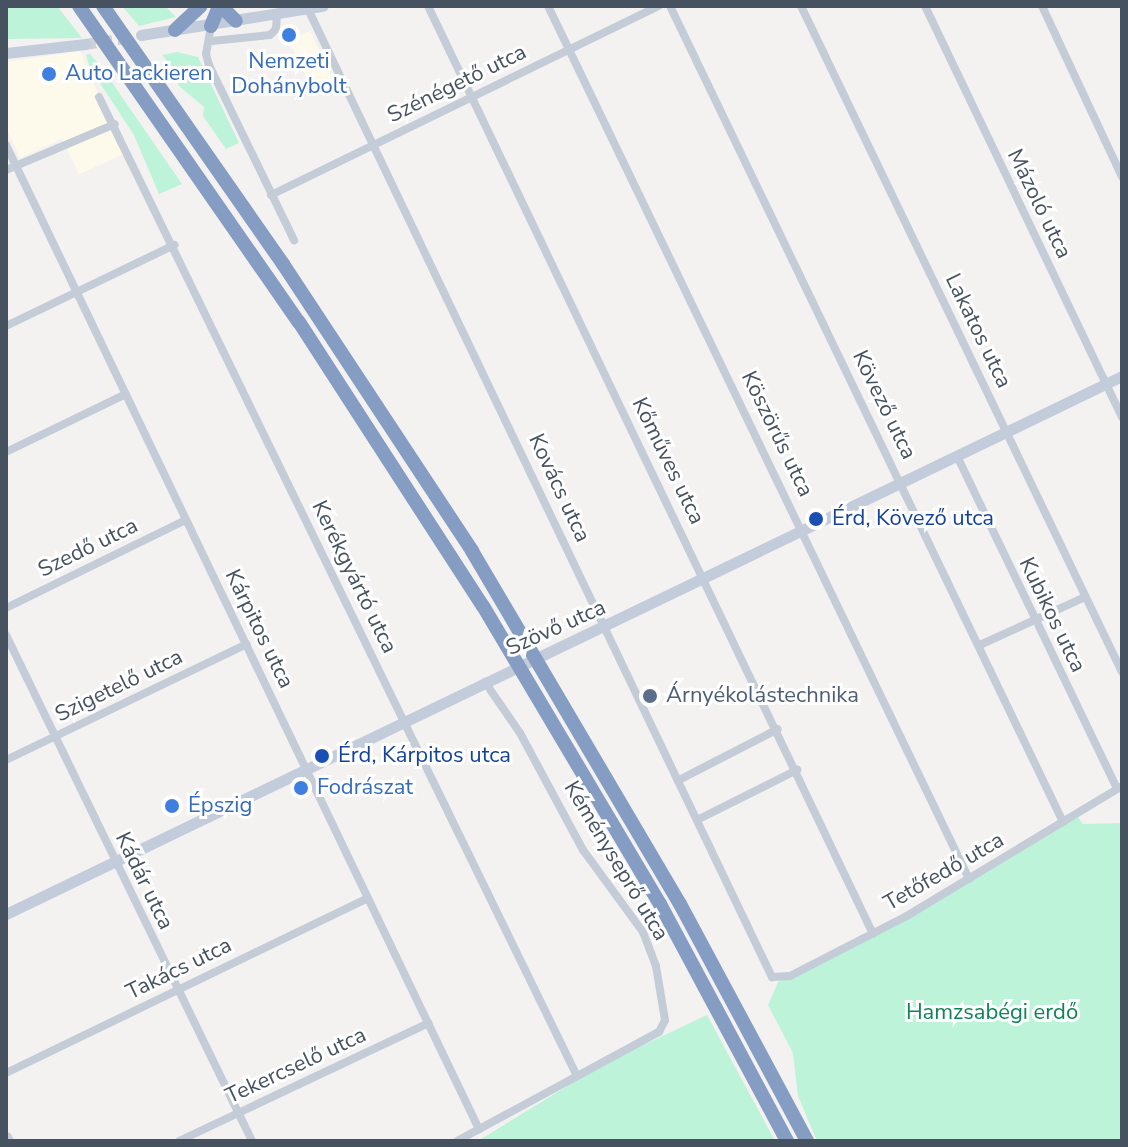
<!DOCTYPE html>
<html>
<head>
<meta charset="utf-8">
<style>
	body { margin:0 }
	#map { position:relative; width:1128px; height:1147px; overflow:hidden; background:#f4f1f1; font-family:"Nunito Sans",sans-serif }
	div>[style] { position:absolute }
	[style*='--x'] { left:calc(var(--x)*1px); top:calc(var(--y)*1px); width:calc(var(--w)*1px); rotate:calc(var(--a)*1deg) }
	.commercial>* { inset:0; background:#fefaeb; transform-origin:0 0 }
	.green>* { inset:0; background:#bdf3d8 }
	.secondary-tunnel>* { height:11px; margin-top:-5.5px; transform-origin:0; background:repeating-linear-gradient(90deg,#d1d1d4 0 11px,transparent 0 16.5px) }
	.street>* { height:8px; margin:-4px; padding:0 4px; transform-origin:4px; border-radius:4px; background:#c4ccd7 }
	.secondary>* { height:11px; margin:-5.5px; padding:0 5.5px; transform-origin:5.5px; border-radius:5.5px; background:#c3ccdb }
	.highway>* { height:14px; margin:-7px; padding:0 7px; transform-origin:7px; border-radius:7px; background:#859dc3 }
	.dots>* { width:22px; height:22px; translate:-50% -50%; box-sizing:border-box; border:4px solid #fff; border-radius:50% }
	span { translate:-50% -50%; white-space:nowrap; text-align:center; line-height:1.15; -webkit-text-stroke:6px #fff; paint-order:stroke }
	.shop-label { font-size:22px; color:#366cbe }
	.left { translate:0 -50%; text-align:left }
	.street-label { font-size:22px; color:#475261 }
	.transit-label { font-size:22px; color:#164399 }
	.service-label { font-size:22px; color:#4e5e75 }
	.park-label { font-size:22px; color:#108456 }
	.frame { position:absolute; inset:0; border:8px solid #475261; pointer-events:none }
</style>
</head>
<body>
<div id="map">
	<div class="commercial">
		<i style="left:310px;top:31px;width:53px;height:23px;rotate:65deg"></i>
		<i style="clip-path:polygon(80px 51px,124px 154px,79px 174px,62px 139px,20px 158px,6px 127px,6px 62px)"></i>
	</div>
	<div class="green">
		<i style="clip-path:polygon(6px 6px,57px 6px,82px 38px,6px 39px)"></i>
		<i style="clip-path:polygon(122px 6px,165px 6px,176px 17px,139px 26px)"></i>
		<i style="clip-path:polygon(177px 52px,198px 57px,239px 143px,226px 149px,203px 116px,204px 107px,179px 86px,175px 71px,162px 55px)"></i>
		<i style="clip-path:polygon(90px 54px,102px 68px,182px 184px,159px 194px,134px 135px,90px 68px,86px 55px)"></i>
		<i style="clip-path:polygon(1075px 813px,1083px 824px,1122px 823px,1122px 1141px,817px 1141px,798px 1096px,793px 1053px,768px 1005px,779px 980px,873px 934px)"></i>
		<i style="clip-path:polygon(707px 1015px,775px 1141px,478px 1141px,603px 1064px)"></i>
	</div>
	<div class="secondary-tunnel">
		<i style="--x:85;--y:44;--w:48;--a:-8.5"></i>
	</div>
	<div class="street">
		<i style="--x:428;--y:6;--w:1029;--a:64.38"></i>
		<i style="--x:548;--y:6;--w:969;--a:64.25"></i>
		<i style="--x:670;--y:6;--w:906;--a:64.28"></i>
		<i style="--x:801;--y:6;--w:739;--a:64.27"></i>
		<i style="--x:925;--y:6;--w:456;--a:64.4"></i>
		<i style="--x:1042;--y:6;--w:189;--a:64.9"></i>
		<i style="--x:307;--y:7;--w:1076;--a:64.39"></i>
		<i style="--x:772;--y:977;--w:18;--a:-3"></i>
		<i style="--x:790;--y:976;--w:129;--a:-27.2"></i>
		<i style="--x:905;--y:917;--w:253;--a:-31.1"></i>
		<i style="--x:211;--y:26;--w:28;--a:100"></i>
		<i style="--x:206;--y:54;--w:11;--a:75"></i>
		<i style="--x:209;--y:65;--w:195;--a:64.1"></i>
		<i style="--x:212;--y:41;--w:58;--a:-5.9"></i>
		<i style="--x:270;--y:35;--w:8;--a:-45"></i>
		<i style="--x:276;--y:29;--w:15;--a:-86"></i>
		<i style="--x:99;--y:97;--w:1087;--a:63.98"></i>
		<i style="--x:6;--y:145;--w:1092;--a:64.33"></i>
		<i style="--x:6;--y:170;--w:118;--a:-22.9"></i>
		<i style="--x:271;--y:195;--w:432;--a:-26"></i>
		<i style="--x:6;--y:326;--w:187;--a:-25.7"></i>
		<i style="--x:6;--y:452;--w:133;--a:-25.8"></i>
		<i style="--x:957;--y:456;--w:369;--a:64.3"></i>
		<i style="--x:6;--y:608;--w:200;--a:-26.1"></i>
		<i style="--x:6;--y:635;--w:563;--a:64.07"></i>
		<i style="--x:982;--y:644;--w:113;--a:-24.5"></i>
		<i style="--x:6;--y:760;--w:267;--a:-25.7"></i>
		<i style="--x:679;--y:780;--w:111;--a:-27.3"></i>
		<i style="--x:699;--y:819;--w:110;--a:-26.6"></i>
		<i style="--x:6;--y:1073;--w:402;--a:-25.8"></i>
		<i style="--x:179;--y:1141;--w:276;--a:-25.3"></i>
		<i style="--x:457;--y:1141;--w:230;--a:-28.4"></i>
		<i style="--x:659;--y:1032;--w:13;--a:-63"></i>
		<i style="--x:665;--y:1020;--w:55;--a:-99.5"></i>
		<i style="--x:656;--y:966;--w:36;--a:-111"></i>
		<i style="--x:643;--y:932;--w:102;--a:-126.2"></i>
		<i style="--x:583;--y:850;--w:133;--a:-118.3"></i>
		<i style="--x:520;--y:733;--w:62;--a:-124.5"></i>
	</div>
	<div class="secondary">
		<i style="--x:141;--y:35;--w:184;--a:-9.1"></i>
		<i style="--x:6;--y:53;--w:80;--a:-6.5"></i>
		<i style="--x:6;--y:914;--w:1239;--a:-25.74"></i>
		<i style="--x:6;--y:1137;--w:4;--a:63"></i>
	</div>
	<div class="highway">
		<i style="--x:79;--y:6;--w:385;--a:55.2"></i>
		<i style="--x:299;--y:322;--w:338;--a:57.1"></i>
		<i style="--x:483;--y:606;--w:347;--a:59.3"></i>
		<i style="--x:660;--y:904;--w:269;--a:61.8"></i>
		<i style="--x:103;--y:6;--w:315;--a:55.1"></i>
		<i style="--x:283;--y:264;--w:344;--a:56.6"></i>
		<i style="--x:472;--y:551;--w:410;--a:59.5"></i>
		<i style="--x:680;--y:904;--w:269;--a:61.8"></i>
		<i style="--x:221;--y:6;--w:21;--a:45"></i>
		<i style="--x:211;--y:26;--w:22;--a:-68"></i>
		<i style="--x:175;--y:30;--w:35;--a:-43"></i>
	</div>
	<div class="dots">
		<i style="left:289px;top:35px;background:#3f7fe0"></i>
		<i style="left:49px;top:74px;background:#3f7fe0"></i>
		<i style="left:816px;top:519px;background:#1a4fb4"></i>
		<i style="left:650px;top:696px;background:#5c6f8a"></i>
		<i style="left:322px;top:756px;background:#1a4fb4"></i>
		<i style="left:301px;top:788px;background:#3f7fe0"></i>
		<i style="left:172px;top:806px;background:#3f7fe0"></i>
	</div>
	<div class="shop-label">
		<span style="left:289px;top:74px">Nemzeti<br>Dohánybolt</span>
		<span class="left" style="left:65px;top:74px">Auto Lackieren</span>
		<span class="left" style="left:317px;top:788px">Fodrászat</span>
		<span class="left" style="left:188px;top:806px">Épszig</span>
	</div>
	<div class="street-label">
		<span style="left:457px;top:84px;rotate:-26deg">Szénégető utca</span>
		<span style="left:1039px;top:204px;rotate:64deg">Mázoló utca</span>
		<span style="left:978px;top:331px;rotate:64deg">Lakatos utca</span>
		<span style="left:884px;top:405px;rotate:64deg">Kövező utca</span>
		<span style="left:777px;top:434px;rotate:64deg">Köszörűs utca</span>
		<span style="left:668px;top:461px;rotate:64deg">Kőműves utca</span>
		<span style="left:559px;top:488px;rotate:65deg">Kovács utca</span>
		<span style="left:88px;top:548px;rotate:-26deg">Szedő utca</span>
		<span style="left:354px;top:577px;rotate:64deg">Kerékgyártó utca</span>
		<span style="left:1052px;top:615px;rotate:64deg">Kubikos utca</span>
		<span style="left:556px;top:628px;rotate:-24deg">Szövő utca</span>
		<span style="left:259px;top:629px;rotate:64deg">Kárpitos utca</span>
		<span style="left:119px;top:686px;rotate:-26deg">Szigetelő utca</span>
		<span style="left:616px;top:861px;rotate:59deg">Kéményseprő utca</span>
		<span style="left:944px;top:872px;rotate:-30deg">Tetőfedő utca</span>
		<span style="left:144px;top:881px;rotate:64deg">Kádár utca</span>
		<span style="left:179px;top:969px;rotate:-26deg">Takács utca</span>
		<span style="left:296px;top:1066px;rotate:-25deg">Tekercselő utca</span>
	</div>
	<div class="transit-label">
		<span class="left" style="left:832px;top:519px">Érd, Kövező utca</span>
		<span class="left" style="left:338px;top:756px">Érd, Kárpitos utca</span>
	</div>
	<div class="service-label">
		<span class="left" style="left:666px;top:696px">Árnyékolástechnika</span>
	</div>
	<div class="park-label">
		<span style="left:992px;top:1013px">Hamzsabégi erdő</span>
	</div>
	<div class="frame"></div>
</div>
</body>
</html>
